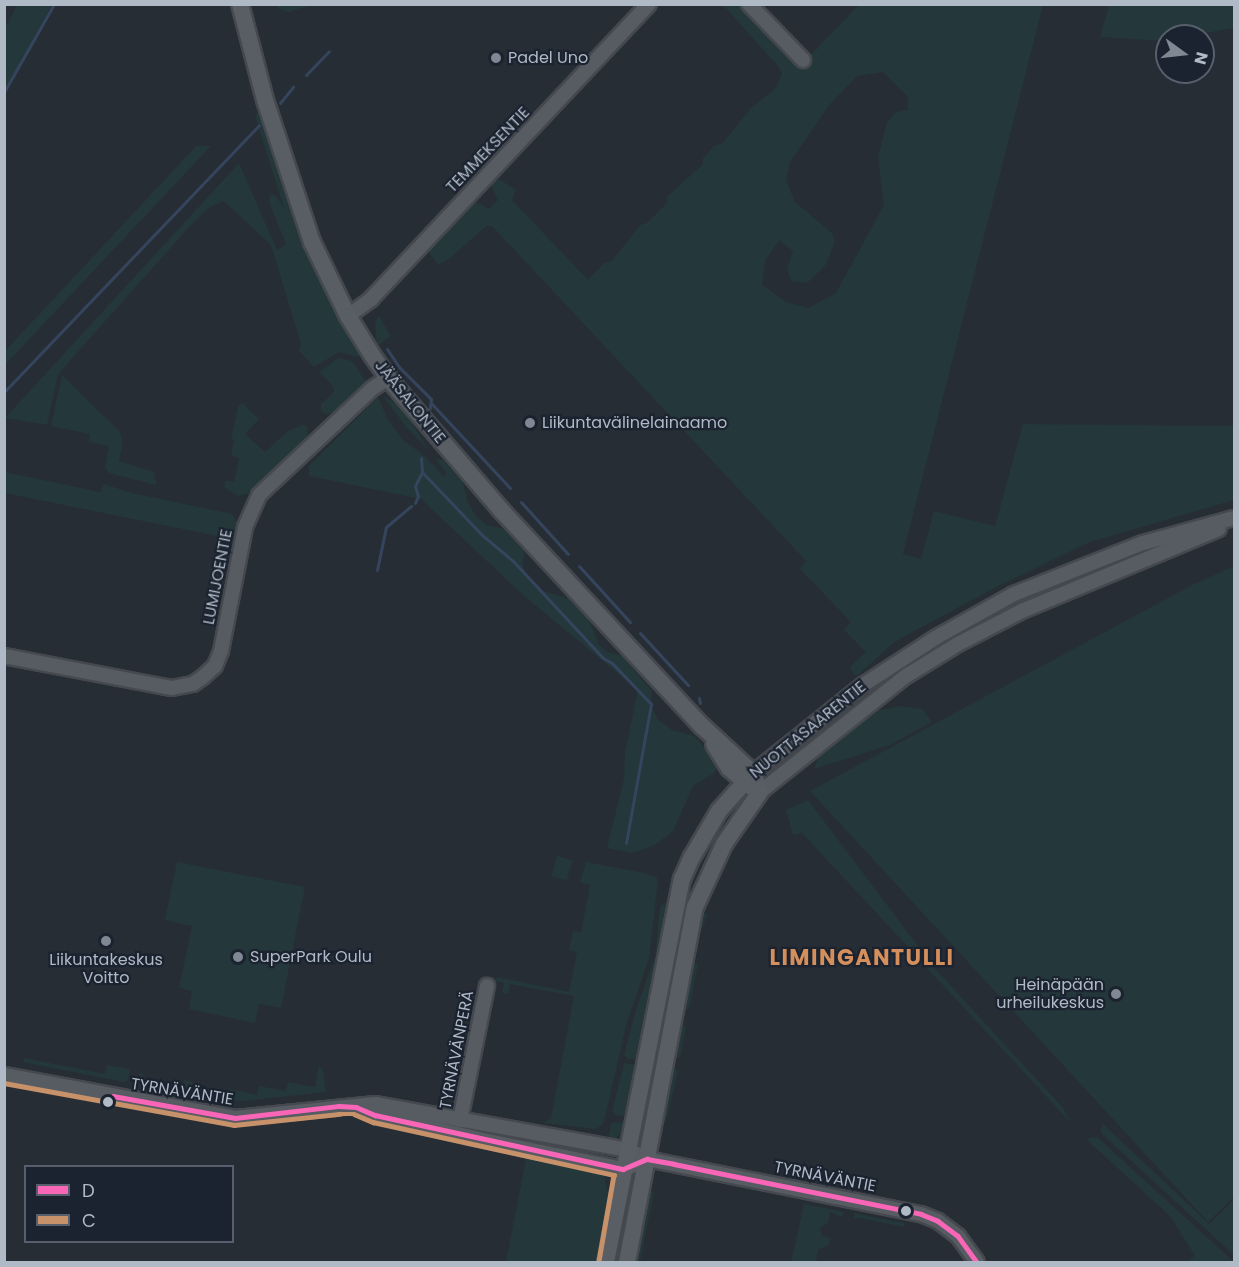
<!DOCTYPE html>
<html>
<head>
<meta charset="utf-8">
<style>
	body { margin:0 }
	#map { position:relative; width:1239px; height:1267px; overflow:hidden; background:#272d34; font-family:Poppins,sans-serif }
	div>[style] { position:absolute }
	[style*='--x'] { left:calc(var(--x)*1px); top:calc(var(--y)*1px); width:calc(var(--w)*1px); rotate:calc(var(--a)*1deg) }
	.green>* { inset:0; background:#24373a; transform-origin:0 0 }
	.stream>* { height:3px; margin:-1.5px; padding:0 1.5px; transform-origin:1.5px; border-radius:1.5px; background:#34455d }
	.roads { filter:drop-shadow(2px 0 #45494f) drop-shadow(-2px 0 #45494f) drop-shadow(0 2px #45494f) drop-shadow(0 -2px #45494f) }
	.minor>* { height:14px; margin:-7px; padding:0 7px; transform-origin:7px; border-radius:7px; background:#575b62 }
	.major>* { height:16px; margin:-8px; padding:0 8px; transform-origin:8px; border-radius:8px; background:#595d64 }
	.bus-1>* { height:4.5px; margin:-2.25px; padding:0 2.25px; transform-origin:2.25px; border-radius:2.25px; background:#fa66b7 }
	.bus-2>* { height:4.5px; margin:-2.25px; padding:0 2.25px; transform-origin:2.25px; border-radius:2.25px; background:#c7916a }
	.dots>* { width:16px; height:16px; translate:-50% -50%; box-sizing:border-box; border:3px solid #1a232f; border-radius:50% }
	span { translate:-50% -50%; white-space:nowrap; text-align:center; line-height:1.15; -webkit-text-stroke:4.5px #1a232f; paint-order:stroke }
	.poi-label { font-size:16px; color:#b0b9c6 }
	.left { translate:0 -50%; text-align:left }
	.right { translate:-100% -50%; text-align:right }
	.street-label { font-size:16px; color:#b0b9c6 }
	.district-label { font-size:22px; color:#d58f5c; font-weight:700; letter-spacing:1.5px }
	.frame { position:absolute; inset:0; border:6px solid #b0b9c6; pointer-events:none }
	.legend { position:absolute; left:24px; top:1165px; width:210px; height:78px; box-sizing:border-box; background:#1a232f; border:2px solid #565f6b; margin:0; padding:8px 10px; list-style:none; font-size:18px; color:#b0b9c6 }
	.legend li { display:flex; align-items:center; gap:12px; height:30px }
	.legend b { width:30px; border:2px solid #565f6b }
	.north { position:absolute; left:1155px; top:24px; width:60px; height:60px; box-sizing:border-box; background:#1a232f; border:2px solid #565f6b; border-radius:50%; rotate:105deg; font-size:16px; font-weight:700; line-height:24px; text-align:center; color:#b0b9c6 }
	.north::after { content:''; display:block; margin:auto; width:21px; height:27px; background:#808893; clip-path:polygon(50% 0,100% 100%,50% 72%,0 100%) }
</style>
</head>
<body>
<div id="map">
	<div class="green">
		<i style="clip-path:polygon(18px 4px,52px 5px,5px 91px,5px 28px)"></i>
		<i style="clip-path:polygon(277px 5px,277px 4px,313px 5px,288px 12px,278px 8px)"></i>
		<i style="clip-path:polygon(evenodd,723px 5px,742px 5px,800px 66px,859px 5px,1043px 5px,903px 554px,921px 559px,934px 511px,995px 526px,1023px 424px,1234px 426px,1234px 500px,1090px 542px,998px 586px,894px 642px,857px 676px,854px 675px,850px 667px,866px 652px,844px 630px,851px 622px,800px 569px,806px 561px,492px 226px,486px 226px,449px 259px,438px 265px,429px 252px,431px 244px,472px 203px,478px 203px,489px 209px,498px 200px,491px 186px,491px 181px,496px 177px,516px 190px,512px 200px,588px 280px,604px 263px,612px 261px,640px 225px,647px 223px,667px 203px,667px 197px,703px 164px,703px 158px,714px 146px,723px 143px,751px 108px,775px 89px,782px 74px,779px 67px,723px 5px,883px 72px,908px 97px,908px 110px,896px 112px,887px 122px,878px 157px,884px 205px,836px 293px,808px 308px,786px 302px,762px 285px,765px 261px,779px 240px,793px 251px,787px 269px,791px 281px,807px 283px,825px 266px,835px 242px,832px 233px,795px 202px,786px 180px,790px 162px,830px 104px,857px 76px,883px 72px)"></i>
		<i style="clip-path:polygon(1109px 5px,1234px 5px,1234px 28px,1188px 36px,1167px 36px,1167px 40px,1164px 41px,1100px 37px)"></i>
		<i style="clip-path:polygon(261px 107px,281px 177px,304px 240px,364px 355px,357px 357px,339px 352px,314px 367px,299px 351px,301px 344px,271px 245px,224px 201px,210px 207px,190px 226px,58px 374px,47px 425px,5px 418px,239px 163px,277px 250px,286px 244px,269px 202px,270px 195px,275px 195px,284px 208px,255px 116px)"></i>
		<i style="clip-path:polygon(196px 146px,211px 146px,5px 365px,5px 351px)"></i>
		<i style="clip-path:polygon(378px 315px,391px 336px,377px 346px,375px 324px)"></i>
		<i style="clip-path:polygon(338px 358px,352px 361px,366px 382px,335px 413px,327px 414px,321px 411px,321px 404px,334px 392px,333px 386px,319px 372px)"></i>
		<i style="clip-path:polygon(62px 375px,119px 431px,123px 441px,119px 461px,154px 472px,156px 485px,109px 473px,105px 468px,109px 446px,89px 442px,90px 434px,51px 426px)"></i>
		<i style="clip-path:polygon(383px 396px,401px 406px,428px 449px,406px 427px)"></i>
		<i style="clip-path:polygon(378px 397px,387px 418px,403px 440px,425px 456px,444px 477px,446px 473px,436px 459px,443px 460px,463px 483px,468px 503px,476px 516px,487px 525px,504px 529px,524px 551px,523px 567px,531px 581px,544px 591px,569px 599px,588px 618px,599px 645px,608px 652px,622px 656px,652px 691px,651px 706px,658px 720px,672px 730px,694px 736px,719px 764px,714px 773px,693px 786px,673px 831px,655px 845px,632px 853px,607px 848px,624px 779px,625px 753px,638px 690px,523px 595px,421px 499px,309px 476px,308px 467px)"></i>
		<i style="clip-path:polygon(242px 403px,259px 419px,245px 434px,265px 452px,288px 431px,302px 425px,307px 426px,308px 435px,307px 439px,254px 492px,238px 496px,224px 487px,226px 480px,234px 482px,239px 458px,231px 455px,234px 440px,231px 439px,238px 406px)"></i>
		<i style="clip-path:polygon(5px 472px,100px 492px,104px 484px,132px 493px,232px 514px,239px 524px,237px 531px,227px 538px,5px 493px)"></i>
		<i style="clip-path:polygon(1234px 566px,1234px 1197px,1208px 1222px,810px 791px,1192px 585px)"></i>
		<i style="clip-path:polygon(900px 706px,922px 709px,932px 722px,890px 745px,814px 769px,819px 755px,879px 710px)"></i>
		<i style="clip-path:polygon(808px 800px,927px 958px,923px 963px,802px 833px,793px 835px,786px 810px)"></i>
		<i style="left:557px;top:856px;width:16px;height:21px;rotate:15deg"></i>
		<i style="clip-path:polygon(177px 862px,305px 887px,281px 1008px,259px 1004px,255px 1023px,189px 1009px,192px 991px,179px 988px,192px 926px,165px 920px)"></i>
		<i style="clip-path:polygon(586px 862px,644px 873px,656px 877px,658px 880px,649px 959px,627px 1022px,605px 1117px,603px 1124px,596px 1129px,543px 1123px,551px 1118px,574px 996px,510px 984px,508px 994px,502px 993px,504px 983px,494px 981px,497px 977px,569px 992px,577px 952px,569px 950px,573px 931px,581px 933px,590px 885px,580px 882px)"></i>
		<i style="clip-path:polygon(663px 904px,669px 905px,638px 1060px,628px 1059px,624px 1055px,636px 1010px,655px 956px,660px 907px)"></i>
		<i style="left:703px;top:913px;width:5px;height:41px;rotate:22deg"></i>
		<i style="clip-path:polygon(693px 963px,698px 964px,689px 1009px,683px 1009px)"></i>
		<i style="clip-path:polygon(930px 963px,1064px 1109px,1070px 1122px,925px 966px)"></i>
		<i style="clip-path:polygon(681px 1023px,686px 1027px,680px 1057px,677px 1058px,674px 1057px)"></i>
		<i style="clip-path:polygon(24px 1058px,105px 1074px,107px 1065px,130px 1069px,128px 1080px,124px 1082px,23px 1062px)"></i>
		<i style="clip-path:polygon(624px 1063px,637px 1065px,627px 1117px,616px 1115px,612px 1111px)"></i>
		<i style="clip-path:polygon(319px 1065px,323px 1070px,326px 1092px,246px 1101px,227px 1100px,182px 1090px,184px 1080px,192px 1082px,192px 1086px,229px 1094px,230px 1089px,257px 1095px,259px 1086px,286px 1091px,288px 1082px,315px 1087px)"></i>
		<i style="clip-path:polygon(672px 1068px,678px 1070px,667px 1119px,663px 1124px,661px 1123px)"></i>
		<i style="clip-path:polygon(140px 1072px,143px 1075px,142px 1080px,171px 1086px,177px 1079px,175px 1089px,170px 1091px,140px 1085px,138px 1083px)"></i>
		<i style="clip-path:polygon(616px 1122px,625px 1123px,624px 1129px,616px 1138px,608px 1141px,611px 1124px)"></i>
		<i style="clip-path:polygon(1103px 1124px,1209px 1224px,1234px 1200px,1234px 1255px,1104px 1136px,1100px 1130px)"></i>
		<i style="clip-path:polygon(1091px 1137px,1098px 1138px,1234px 1262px,1186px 1262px,1195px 1256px,1170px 1216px,1087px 1140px)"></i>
		<i style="clip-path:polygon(527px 1154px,596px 1169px,605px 1177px,608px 1195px,607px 1218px,598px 1262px,506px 1262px)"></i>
		<i style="clip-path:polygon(649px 1190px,654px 1192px,640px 1262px,633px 1262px)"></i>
		<i style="clip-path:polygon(804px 1204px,844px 1212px,842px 1217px,830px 1212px,828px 1223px,820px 1228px,822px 1236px,830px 1238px,829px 1245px,818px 1250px,816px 1262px,791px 1262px)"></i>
		<i style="clip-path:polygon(854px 1213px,904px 1223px,904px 1227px,860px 1218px,854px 1219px)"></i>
	</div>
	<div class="stream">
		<i style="--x:306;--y:75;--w:33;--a:-46"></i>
		<i style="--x:4;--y:92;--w:101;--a:-60.4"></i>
		<i style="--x:280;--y:103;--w:21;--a:-51"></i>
		<i style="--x:387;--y:349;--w:22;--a:56"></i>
		<i style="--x:399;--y:367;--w:45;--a:45"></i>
		<i style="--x:431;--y:399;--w:14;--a:98"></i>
		<i style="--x:4;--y:392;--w:369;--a:-46.3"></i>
		<i style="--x:431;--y:403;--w:116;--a:47.1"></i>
		<i style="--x:422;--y:472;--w:87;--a:46.4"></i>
		<i style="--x:482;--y:535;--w:40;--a:40"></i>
		<i style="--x:513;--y:561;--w:132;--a:47.1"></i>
		<i style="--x:603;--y:658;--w:10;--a:29"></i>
		<i style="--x:612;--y:663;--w:57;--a:46.4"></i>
		<i style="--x:651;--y:704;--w:141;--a:100.2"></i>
		<i style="--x:521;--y:502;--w:70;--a:47.9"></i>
		<i style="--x:415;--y:503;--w:8;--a:-67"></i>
		<i style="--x:418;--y:496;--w:10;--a:-107"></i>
		<i style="--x:415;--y:486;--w:16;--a:-63"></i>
		<i style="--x:422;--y:472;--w:14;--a:-94"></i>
		<i style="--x:579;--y:566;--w:76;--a:47.7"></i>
		<i style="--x:377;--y:570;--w:44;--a:-78.2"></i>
		<i style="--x:386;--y:527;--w:33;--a:-40"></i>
		<i style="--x:640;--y:633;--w:71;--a:47.3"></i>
		<i style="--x:699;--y:698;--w:5;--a:79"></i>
	</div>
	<div class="roads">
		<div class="minor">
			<i style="--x:749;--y:4;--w:78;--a:46"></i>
			<i style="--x:348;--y:316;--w:29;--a:-36"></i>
			<i style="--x:371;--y:299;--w:405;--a:-46.7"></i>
			<i style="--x:4;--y:656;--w:171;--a:10.8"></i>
			<i style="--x:172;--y:688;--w:21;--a:-11"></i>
			<i style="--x:193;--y:684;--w:12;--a:-35"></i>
			<i style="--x:203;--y:677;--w:16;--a:-43"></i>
			<i style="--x:215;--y:666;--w:16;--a:-68"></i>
			<i style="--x:221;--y:651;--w:126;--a:-79"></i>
			<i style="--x:245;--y:527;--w:35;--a:-66"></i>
			<i style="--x:259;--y:495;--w:156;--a:-43.2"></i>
			<i style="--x:373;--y:388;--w:18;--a:-34"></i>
			<i style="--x:753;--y:773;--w:141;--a:-38.7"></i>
			<i style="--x:863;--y:685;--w:86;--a:-33.1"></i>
			<i style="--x:935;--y:638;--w:90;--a:-29.1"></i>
			<i style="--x:1014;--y:594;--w:139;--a:-21.6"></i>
			<i style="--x:1143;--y:543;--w:94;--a:-15.4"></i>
			<i style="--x:760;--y:792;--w:186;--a:-38.5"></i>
			<i style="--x:906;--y:676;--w:61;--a:-31.6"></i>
			<i style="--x:958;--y:644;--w:74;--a:-27.3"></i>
			<i style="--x:1024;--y:610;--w:211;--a:-22.6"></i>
			<i style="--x:4;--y:1075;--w:235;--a:10.5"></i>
			<i style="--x:235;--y:1118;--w:141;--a:-5.7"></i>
			<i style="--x:375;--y:1104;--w:257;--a:10.3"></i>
			<i style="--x:628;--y:1150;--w:21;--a:25"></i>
			<i style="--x:647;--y:1159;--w:279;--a:11.4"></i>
			<i style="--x:921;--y:1214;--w:18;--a:22"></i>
			<i style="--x:938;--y:1221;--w:25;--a:37"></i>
			<i style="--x:958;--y:1236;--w:32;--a:54"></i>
			<i style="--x:358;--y:1108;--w:18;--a:22"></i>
			<i style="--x:375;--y:1115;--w:107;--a:13"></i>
			<i style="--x:479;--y:1139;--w:147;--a:11.8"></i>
			<i style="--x:623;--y:1169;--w:12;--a:-20"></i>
			<i style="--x:460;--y:1120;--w:137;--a:-78.6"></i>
		</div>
		<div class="major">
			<i style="--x:240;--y:4;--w:99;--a:75.4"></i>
			<i style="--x:265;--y:100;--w:150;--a:71.7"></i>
			<i style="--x:312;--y:242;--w:82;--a:64.1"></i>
			<i style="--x:348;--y:316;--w:46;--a:58.4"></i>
			<i style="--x:372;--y:355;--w:28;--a:55"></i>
			<i style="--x:388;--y:378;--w:174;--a:49.4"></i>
			<i style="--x:501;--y:510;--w:295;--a:47.1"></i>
			<i style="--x:702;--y:726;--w:69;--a:42.7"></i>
			<i style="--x:753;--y:773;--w:20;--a:70"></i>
			<i style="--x:714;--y:744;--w:28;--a:58"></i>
			<i style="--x:729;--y:768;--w:30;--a:40"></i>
			<i style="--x:606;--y:1262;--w:390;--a:-78.8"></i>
			<i style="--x:682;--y:879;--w:24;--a:-66"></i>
			<i style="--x:692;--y:857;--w:53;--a:-59.6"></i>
			<i style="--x:719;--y:811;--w:51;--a:-48.2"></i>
			<i style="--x:627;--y:1262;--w:361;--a:-79.2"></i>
			<i style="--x:695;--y:907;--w:69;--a:-65.3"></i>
			<i style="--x:724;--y:844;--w:63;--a:-55.3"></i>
		</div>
	</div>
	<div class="bus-1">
		<i style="--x:113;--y:1096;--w:124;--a:10.2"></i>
		<i style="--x:235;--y:1118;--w:105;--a:-6.6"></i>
		<i style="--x:339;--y:1106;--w:17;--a:3"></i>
		<i style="--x:356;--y:1107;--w:21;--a:23"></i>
		<i style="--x:375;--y:1115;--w:254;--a:12.3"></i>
		<i style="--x:623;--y:1169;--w:26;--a:-23"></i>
		<i style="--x:647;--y:1159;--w:27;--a:10"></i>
		<i style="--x:674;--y:1164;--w:252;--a:11.4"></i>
		<i style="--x:921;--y:1214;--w:18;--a:22"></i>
		<i style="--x:938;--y:1221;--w:25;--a:37"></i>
		<i style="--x:958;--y:1236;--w:32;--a:54"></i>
	</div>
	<div class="bus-2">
		<i style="--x:4;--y:1083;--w:234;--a:10.3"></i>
		<i style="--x:234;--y:1125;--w:106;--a:-6"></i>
		<i style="--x:339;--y:1114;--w:15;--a:0"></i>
		<i style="--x:354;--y:1114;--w:21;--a:23"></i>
		<i style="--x:373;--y:1122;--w:247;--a:12.4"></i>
		<i style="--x:614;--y:1175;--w:87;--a:99.9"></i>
	</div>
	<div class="dots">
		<i style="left:496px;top:58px;background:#808893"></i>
		<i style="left:530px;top:423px;background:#808893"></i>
		<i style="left:106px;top:941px;background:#808893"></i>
		<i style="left:238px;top:957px;background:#808893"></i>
		<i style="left:1116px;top:994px;background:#808893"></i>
		<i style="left:108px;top:1102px;background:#b0b9c6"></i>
		<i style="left:906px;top:1211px;background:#b0b9c6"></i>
	</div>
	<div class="poi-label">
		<span class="left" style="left:508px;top:58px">Padel Uno</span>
		<span class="left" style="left:542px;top:423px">Liikuntavälinelainaamo</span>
		<span class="left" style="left:250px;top:957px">SuperPark Oulu</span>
		<span style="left:106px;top:969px">Liikuntakeskus<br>Voitto</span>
		<span class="right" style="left:1104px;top:994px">Heinäpään<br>urheilukeskus</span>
	</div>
	<div class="street-label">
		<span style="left:488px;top:150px;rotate:-46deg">TEMMEKSENTIE</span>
		<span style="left:410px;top:402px;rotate:51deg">JÄÄSALONTIE</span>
		<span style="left:218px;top:577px;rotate:-79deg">LUMIJOENTIE</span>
		<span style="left:808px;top:730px;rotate:-39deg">NUOTTASAARENTIE</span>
		<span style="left:457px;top:1050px;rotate:-79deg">TYRNÄVÄNPERÄ</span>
		<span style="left:182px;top:1092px;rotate:9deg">TYRNÄVÄNTIE</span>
		<span style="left:825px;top:1177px;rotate:11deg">TYRNÄVÄNTIE</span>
	</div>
	<div class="district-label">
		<span style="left:862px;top:958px">LIMINGANTULLI</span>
	</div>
	<div class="frame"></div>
	<ul class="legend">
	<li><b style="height:8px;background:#fa66b7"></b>D</li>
	<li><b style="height:8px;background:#c7916a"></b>C</li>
	</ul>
	<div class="north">N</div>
</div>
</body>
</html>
